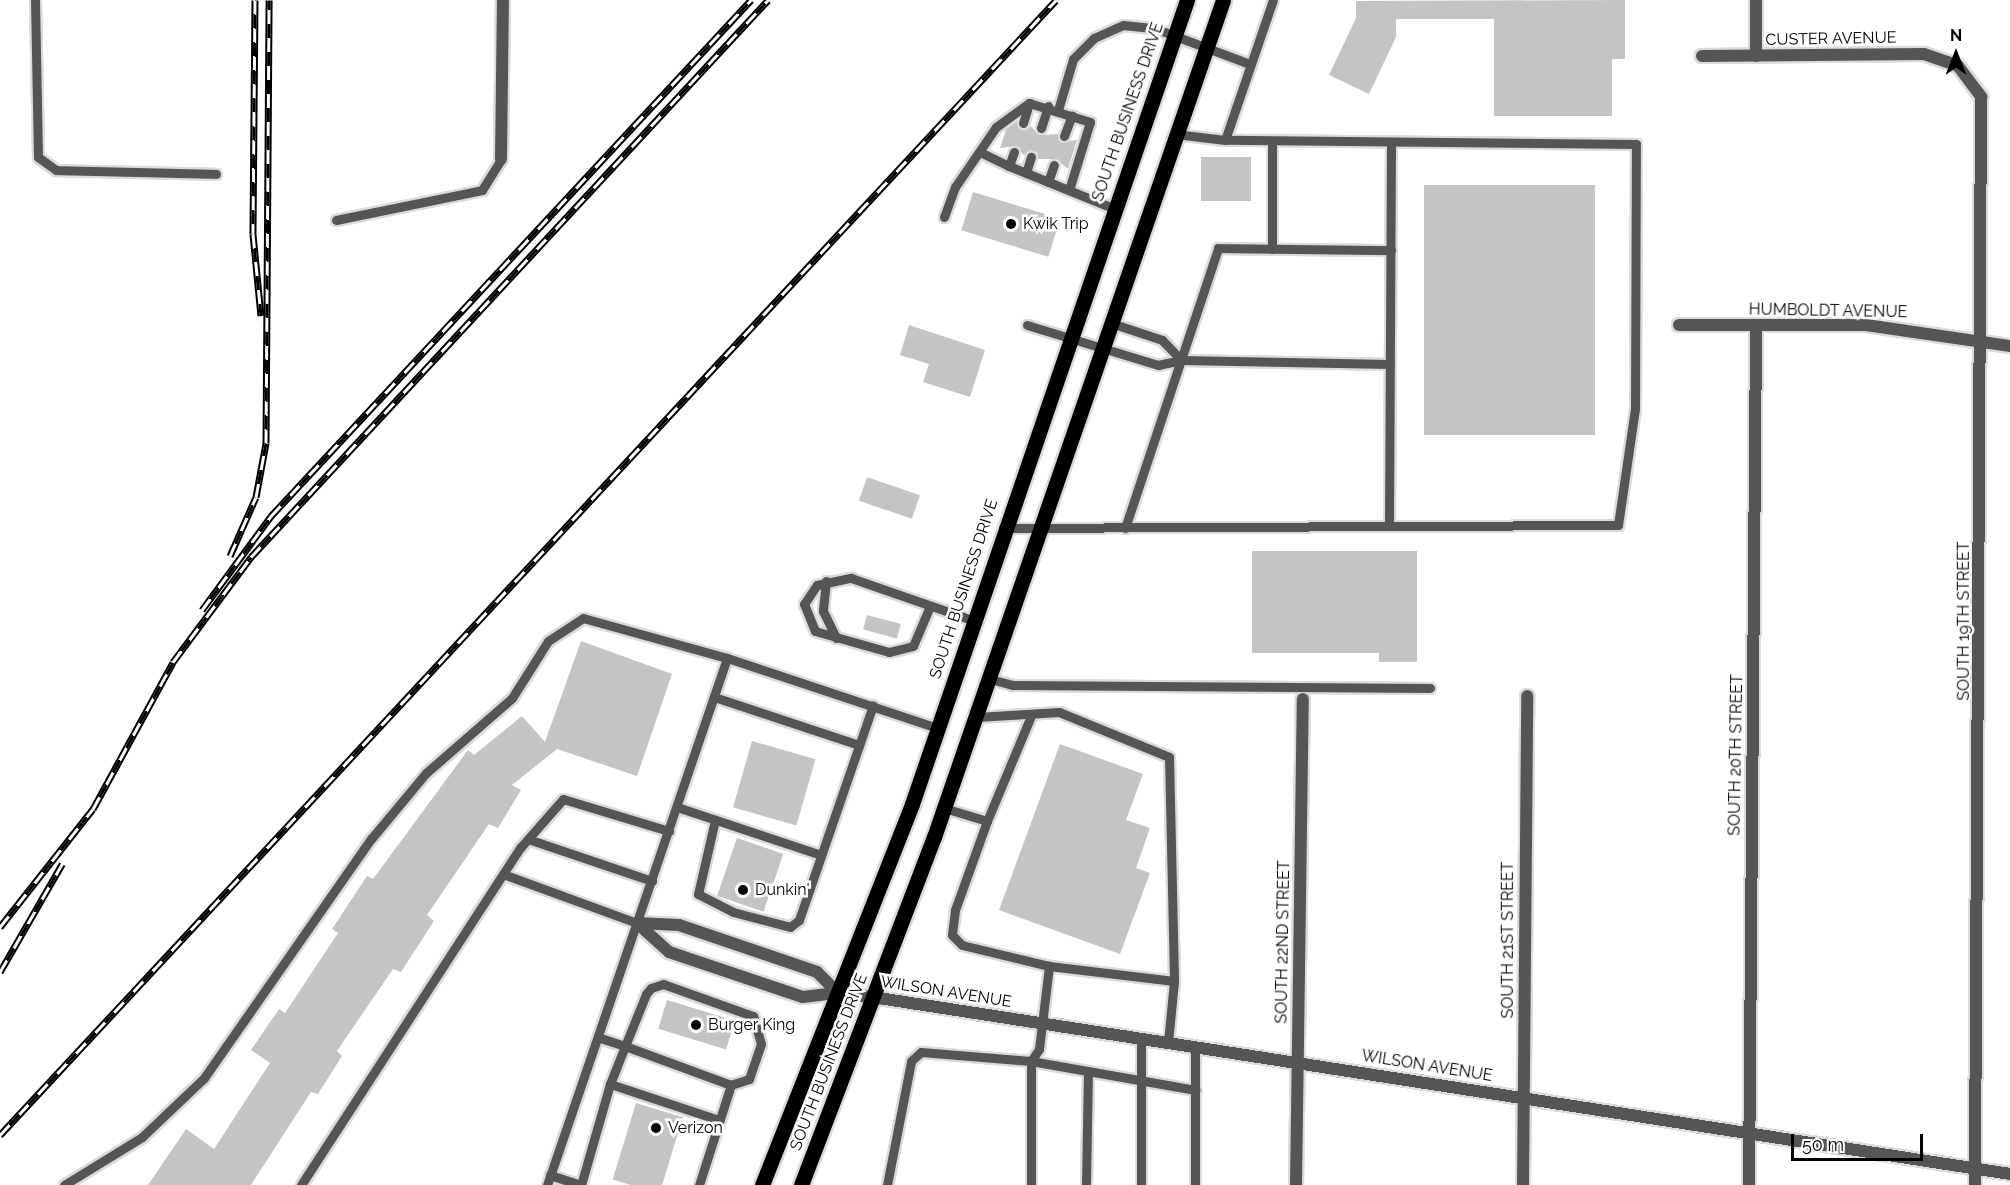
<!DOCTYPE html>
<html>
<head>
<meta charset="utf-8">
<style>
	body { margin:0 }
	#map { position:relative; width:2010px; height:1185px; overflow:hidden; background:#fff; font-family:Raleway,sans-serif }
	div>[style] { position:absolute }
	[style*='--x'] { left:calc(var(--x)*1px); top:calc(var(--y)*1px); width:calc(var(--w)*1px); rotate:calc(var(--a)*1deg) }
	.building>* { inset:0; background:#c4c4c4; transform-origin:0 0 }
	.roads { filter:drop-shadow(2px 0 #dbdbdb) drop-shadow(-2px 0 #dbdbdb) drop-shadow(0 2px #dbdbdb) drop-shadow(0 -2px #dbdbdb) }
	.service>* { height:9px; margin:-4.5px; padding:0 4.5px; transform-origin:4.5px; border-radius:4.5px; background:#555 }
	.minor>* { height:12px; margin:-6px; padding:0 6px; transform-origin:6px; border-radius:6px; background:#555 }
	.primary>* { height:15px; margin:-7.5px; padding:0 7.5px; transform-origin:7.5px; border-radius:7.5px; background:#000 }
	.rail>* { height:7px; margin-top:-3.5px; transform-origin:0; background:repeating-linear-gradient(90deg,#fff 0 14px,#000 0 28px); box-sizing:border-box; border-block:2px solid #000 }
	.dots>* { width:16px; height:16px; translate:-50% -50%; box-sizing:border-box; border:3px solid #fff; border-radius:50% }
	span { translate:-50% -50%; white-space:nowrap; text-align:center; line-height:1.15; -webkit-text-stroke:5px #fff; paint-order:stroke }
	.street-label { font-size:16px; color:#000 }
	.poi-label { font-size:16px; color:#000 }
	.left { translate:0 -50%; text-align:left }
	.north { position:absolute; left:1926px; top:24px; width:60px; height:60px; -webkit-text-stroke:4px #fff; paint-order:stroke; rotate:0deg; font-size:16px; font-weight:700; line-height:24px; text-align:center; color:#000 }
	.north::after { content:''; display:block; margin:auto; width:21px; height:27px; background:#000; clip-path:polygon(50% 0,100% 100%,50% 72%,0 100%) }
	.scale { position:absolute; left:1791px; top:1134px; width:132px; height:27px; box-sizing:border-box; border:3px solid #000; border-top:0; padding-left:8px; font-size:18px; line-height:21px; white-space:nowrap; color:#000; -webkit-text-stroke:4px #fff; paint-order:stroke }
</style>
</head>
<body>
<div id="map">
	<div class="building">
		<i style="clip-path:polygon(1625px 0,1625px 59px,1612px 59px,1612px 116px,1494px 116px,1494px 19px,1396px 19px,1396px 37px,1369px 94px,1329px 75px,1356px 18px,1356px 1px)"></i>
		<i style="clip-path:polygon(1016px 121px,1021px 129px,1029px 125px,1040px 135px,1058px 134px,1062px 142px,1077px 140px,1068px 169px,1056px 159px,1037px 159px,1032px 150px,1024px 155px,1016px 146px,1000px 148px,1007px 127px)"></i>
		<i style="left:1201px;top:157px;width:50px;height:44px"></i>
		<i style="left:1595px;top:185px;width:250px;height:171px;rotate:90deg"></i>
		<i style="left:973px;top:192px;width:91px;height:40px;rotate:17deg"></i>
		<i style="clip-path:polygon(909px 325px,985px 350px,970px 397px,923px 382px,929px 364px,900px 355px)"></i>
		<i style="left:867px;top:477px;width:56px;height:25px;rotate:19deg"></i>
		<i style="clip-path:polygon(1252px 551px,1417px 551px,1417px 662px,1379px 662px,1379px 653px,1252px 653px)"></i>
		<i style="left:867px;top:615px;width:35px;height:15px;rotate:15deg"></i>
		<i style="clip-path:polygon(581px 641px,672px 674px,637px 776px,557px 749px,512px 785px,521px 790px,498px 828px,489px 824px,427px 915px,434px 921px,401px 972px,393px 969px,337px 1051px,342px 1056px,318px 1094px,311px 1092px,251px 1185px,148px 1185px,186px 1129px,214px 1149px,270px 1063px,251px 1050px,279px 1009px,285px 1013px,338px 933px,332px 929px,367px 876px,373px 879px,468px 750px,474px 755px,522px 716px,545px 742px)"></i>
		<i style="left:752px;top:741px;width:66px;height:69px;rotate:16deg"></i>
		<i style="clip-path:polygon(1060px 744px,1143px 774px,1126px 820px,1150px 828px,1136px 868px,1150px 873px,1120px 954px,999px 910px)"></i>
		<i style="left:737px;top:838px;width:49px;height:61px;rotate:19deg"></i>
		<i style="left:667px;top:1000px;width:71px;height:30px;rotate:17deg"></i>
		<i style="left:636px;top:1103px;width:49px;height:80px;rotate:17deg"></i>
	</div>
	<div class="roads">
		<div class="service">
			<i style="--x:35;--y:0;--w:157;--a:88.9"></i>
			<i style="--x:38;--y:157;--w:22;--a:36"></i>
			<i style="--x:56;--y:170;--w:160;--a:1.4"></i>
			<i style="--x:1058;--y:110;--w:53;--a:-73.6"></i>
			<i style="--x:1073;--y:59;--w:30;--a:-45"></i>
			<i style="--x:1094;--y:38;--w:32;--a:-24"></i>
			<i style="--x:1123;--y:25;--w:31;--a:6"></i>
			<i style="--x:1154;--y:28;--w:103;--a:20.6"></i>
			<i style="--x:1023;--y:123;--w:21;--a:-73"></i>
			<i style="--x:1041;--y:128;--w:23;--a:-72"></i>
			<i style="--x:1064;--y:136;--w:22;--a:-69"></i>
			<i style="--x:1225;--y:140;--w:148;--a:-71.1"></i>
			<i style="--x:1272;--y:141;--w:108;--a:90"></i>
			<i style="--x:980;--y:152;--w:32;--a:26"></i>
			<i style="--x:1014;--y:152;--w:15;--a:110"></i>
			<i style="--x:1009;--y:166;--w:112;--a:22"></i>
			<i style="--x:1026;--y:173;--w:17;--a:-73"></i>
			<i style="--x:1048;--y:182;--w:18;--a:-71"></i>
			<i style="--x:944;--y:217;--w:32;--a:-70"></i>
			<i style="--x:955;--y:187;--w:73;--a:-55.7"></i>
			<i style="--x:996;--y:127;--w:41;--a:-36"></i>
			<i style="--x:1029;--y:103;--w:64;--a:17.3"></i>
			<i style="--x:1090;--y:122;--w:71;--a:107.2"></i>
			<i style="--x:336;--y:220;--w:149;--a:-11.6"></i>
			<i style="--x:482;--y:190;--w:36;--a:-58"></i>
			<i style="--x:1111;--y:323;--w:54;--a:18.4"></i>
			<i style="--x:1162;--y:340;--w:28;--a:46"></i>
			<i style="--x:1027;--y:325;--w:137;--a:17"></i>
			<i style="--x:1158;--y:365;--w:24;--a:-12"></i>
			<i style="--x:1181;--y:360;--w:209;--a:1.1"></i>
			<i style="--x:1389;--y:526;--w:384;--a:-89.7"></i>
			<i style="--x:1003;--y:528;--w:615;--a:-0.28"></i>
			<i style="--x:1618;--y:525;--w:117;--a:-81.7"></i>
			<i style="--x:1635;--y:409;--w:265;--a:-89.8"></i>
			<i style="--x:1636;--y:144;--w:411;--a:-179.4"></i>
			<i style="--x:1225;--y:140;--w:50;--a:-173.2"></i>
			<i style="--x:1125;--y:528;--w:295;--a:-71.6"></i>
			<i style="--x:1218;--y:248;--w:173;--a:0.7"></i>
			<i style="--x:826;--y:581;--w:30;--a:96"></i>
			<i style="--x:823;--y:611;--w:30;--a:64"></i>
			<i style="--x:930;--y:606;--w:43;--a:113"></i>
			<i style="--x:913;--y:646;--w:25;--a:166"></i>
			<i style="--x:889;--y:652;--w:77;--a:-164.2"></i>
			<i style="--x:815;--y:631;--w:29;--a:-112"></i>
			<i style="--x:804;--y:604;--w:23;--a:-56"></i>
			<i style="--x:817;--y:585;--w:35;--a:-12"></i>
			<i style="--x:851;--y:578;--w:128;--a:19.1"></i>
			<i style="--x:990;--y:679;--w:24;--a:15"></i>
			<i style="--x:1013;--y:685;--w:417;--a:0.4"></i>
			<i style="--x:714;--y:697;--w:153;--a:18.3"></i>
			<i style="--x:977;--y:717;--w:82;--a:-3.5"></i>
			<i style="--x:1059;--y:712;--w:119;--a:22.2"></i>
			<i style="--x:1169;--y:757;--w:224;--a:88.7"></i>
			<i style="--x:1174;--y:981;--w:61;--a:95.6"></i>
			<i style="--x:677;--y:807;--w:152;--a:18.4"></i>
			<i style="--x:944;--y:808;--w:45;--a:16.8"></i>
			<i style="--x:987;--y:821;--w:95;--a:109.8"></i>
			<i style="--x:955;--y:910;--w:25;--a:97"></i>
			<i style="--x:952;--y:935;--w:14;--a:45"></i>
			<i style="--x:962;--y:945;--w:89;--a:13.6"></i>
			<i style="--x:715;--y:820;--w:76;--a:102.9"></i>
			<i style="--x:698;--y:894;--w:39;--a:27"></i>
			<i style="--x:733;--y:912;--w:59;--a:14.7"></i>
			<i style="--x:790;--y:927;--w:11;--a:-38"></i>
			<i style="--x:799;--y:920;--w:227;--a:-71"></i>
			<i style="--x:987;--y:821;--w:112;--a:-67.3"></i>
			<i style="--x:528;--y:839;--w:131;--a:18.7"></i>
			<i style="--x:503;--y:874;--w:143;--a:20.1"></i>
			<i style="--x:1195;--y:1046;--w:139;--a:90"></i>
			<i style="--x:610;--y:1084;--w:115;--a:18.3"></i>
			<i style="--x:550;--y:1175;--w:29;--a:18"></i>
			<i style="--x:64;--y:1185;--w:92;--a:-31.6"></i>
			<i style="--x:142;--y:1137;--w:86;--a:-43.6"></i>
			<i style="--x:204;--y:1078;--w:292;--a:-55.1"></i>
			<i style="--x:371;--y:839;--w:86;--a:-50.2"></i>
			<i style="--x:426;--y:773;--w:114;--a:-41.1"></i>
			<i style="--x:512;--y:698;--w:67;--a:-57.7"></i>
			<i style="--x:548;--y:641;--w:42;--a:-33.3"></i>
			<i style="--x:583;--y:618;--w:149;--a:15.5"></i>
			<i style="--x:301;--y:1185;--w:402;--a:-57"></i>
			<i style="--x:520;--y:848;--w:65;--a:-48.7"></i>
			<i style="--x:563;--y:799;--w:111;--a:16.8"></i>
			<i style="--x:547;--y:1185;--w:557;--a:-71.14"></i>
			<i style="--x:727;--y:658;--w:222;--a:18.4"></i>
			<i style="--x:581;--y:1185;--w:105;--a:-74"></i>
			<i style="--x:610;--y:1084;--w:41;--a:-68.5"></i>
			<i style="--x:625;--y:1046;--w:56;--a:-68"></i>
			<i style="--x:646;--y:994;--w:8;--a:-50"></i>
			<i style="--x:651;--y:988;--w:13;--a:-18"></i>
			<i style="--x:663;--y:984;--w:96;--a:19.6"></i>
			<i style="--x:753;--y:1016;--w:29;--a:74"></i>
			<i style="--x:761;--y:1044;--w:37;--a:109"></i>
			<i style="--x:749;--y:1079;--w:19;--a:162"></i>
			<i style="--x:731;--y:1085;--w:113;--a:-159.8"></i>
			<i style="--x:625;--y:1046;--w:28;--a:-162"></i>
			<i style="--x:699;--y:1185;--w:105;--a:-72.3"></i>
			<i style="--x:887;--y:1185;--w:126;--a:-79"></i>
			<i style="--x:911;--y:1061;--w:13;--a:-42"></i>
			<i style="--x:921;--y:1052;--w:110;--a:4.7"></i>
			<i style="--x:1031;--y:1061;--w:14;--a:-56"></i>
			<i style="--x:1039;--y:1049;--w:84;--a:-83.1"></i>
			<i style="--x:1049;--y:966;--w:126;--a:6.8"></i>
			<i style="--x:1031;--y:1185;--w:124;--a:-90"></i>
			<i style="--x:1031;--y:1061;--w:167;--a:10"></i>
			<i style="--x:1086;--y:1185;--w:114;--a:-89"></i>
			<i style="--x:1141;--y:1185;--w:147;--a:-90"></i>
		</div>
		<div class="minor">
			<i style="--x:1702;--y:56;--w:222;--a:-0.5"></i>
			<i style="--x:1924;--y:54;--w:36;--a:19"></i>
			<i style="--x:1958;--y:66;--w:39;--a:53"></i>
			<i style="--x:1981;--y:97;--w:1088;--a:90.32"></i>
			<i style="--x:1756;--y:56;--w:56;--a:-90"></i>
			<i style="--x:501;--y:159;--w:159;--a:-89.3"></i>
			<i style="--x:1679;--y:325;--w:187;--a:0"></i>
			<i style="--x:1866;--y:325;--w:146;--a:8.3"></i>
			<i style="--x:637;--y:923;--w:43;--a:42.2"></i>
			<i style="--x:669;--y:952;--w:141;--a:18.6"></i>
			<i style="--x:803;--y:997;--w:35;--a:-7"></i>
			<i style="--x:838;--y:993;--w:47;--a:7.3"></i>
			<i style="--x:885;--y:999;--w:1139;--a:8.84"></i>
			<i style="--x:637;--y:923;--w:42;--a:2.7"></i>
			<i style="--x:679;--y:925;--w:146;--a:18.8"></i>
			<i style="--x:817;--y:972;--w:30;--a:45"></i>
			<i style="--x:1296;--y:1185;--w:486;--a:-89.2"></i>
			<i style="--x:1523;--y:1185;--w:489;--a:-89.5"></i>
			<i style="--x:1749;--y:1185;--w:860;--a:-89.53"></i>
		</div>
		<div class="primary">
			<i style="--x:762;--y:1185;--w:409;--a:-68.5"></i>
			<i style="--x:912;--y:804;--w:850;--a:-71.12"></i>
			<i style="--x:801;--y:1185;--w:373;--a:-69.1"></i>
			<i style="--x:934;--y:837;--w:885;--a:-70.95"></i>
		</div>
	</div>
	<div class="rail">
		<i style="--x:255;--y:0;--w:234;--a:90.5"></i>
		<i style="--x:253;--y:234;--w:82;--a:84.4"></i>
		<i style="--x:230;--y:556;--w:64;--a:-66.2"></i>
		<i style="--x:256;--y:497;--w:55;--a:-79.5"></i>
		<i style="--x:266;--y:443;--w:443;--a:-89.6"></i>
		<i style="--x:202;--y:610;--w:117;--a:-53.7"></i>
		<i style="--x:271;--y:516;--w:705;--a:-47.07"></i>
		<i style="--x:0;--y:927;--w:150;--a:-51.8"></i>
		<i style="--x:93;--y:809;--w:167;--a:-61.4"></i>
		<i style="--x:173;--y:662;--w:131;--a:-53.4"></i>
		<i style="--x:251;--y:557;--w:760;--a:-47.13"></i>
		<i style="--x:0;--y:972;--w:125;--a:-60.1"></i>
		<i style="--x:0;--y:1135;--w:1550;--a:-47.06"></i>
	</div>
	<div class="dots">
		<i style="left:1011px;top:224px;background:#000"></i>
		<i style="left:743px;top:890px;background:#000"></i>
		<i style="left:696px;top:1025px;background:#000"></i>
		<i style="left:656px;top:1128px;background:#000"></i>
	</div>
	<div class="street-label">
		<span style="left:1831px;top:39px;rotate:-1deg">CUSTER AVENUE</span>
		<span style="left:1128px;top:112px;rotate:-71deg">SOUTH BUSINESS DRIVE</span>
		<span style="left:1828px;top:311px;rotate:1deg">HUMBOLDT AVENUE</span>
		<span style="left:964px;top:589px;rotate:-72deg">SOUTH BUSINESS DRIVE</span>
		<span style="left:1964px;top:621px;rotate:-90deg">SOUTH 19TH STREET</span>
		<span style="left:1736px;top:755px;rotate:-89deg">SOUTH 20TH STREET</span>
		<span style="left:1508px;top:940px;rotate:-90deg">SOUTH 21ST STREET</span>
		<span style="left:1283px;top:942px;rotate:-89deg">SOUTH 22ND STREET</span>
		<span style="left:946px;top:992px;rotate:9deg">WILSON AVENUE</span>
		<span style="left:829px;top:1062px;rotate:-69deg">SOUTH BUSINESS DRIVE</span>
		<span style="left:1427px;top:1066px;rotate:9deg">WILSON AVENUE</span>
	</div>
	<div class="poi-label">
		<span class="left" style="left:1023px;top:224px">Kwik Trip</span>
		<span class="left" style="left:755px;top:890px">Dunkin'</span>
		<span class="left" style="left:708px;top:1025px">Burger King</span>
		<span class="left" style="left:668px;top:1128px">Verizon</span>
	</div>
	<div class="north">N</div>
	<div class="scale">50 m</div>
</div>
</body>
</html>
